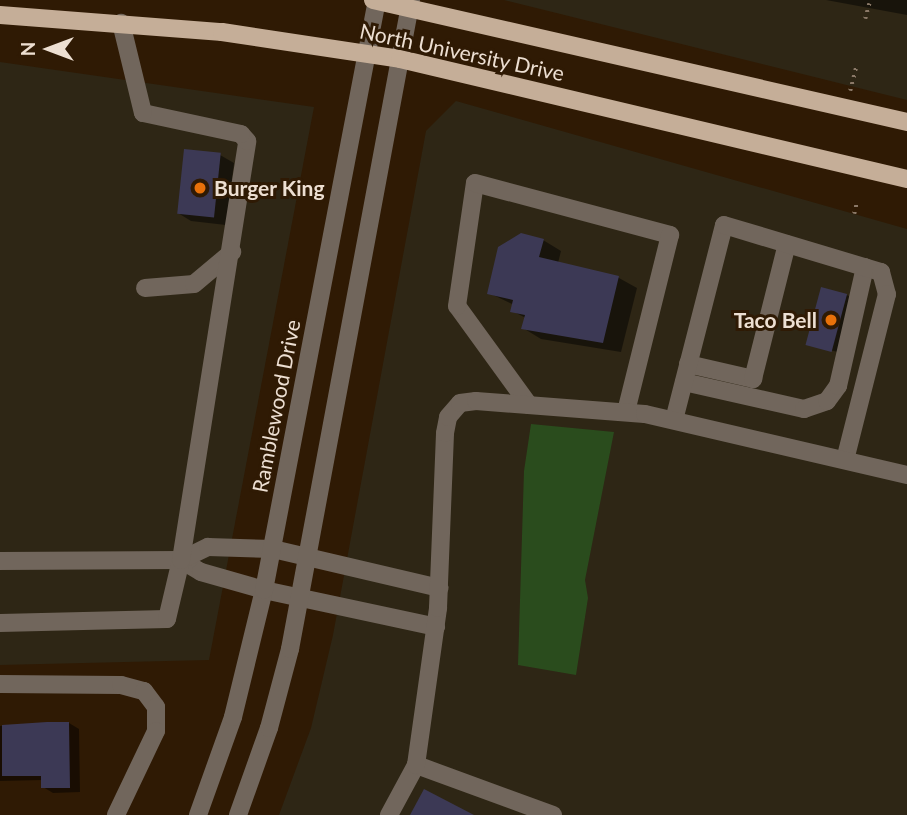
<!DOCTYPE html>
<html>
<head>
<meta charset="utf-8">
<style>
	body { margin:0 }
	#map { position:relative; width:907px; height:815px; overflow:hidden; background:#2f1a04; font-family:Lato,sans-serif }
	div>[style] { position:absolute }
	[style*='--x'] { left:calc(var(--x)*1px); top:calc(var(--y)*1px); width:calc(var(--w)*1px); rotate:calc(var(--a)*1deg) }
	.commercial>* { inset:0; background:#2e2615 }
	.green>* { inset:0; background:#2a4c1d }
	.shadow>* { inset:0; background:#0007 }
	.building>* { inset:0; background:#3c3955; transform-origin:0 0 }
	.path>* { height:3.5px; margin-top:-1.75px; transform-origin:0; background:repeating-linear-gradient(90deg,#8b7968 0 2px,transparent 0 7px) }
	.minor>* { height:18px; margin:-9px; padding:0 9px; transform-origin:9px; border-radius:9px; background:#71665c }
	.major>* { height:18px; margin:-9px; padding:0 9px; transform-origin:9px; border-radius:9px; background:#c5ae98 }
	.dots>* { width:19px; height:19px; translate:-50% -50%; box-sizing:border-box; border:4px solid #2f1a04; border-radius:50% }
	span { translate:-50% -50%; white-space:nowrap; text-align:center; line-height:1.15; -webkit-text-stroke:6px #2f1a04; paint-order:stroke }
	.street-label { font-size:21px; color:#eddfd2 }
	.poi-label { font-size:21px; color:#eddfd2; font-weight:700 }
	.left { translate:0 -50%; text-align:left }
	.right { translate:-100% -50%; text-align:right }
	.north { position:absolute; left:14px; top:14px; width:70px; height:70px; -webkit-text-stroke:5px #2f1a04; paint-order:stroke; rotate:270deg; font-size:19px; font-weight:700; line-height:28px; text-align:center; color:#eddfd2 }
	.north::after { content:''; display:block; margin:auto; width:24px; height:32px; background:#eddfd2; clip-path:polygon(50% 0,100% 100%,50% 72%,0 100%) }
</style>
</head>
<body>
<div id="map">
	<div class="commercial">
		<i style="clip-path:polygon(504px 0,907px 0,907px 100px)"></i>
		<i style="clip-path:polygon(0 62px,314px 107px,209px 660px,0 665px)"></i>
		<i style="clip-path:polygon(456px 101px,907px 229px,907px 815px,279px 815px,311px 728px,333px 635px,426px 131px)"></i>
	</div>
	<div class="green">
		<i style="clip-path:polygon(531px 424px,614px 432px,585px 580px,588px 598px,576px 675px,518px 665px,524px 471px)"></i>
	</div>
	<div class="shadow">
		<i style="clip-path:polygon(826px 0,907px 0,907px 15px)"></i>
		<i style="clip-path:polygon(220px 155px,234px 163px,226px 225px,191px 221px,178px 213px)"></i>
		<i style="clip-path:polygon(543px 240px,561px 251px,558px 263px,619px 278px,637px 288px,621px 352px,541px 339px,523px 328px,526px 318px,512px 311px,514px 305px,489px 293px)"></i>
		<i style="clip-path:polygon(847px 295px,850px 297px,838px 352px,812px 346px)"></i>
		<i style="clip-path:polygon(69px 723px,79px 729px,80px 792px,53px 793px,43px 787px,43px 780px,0 781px,0 726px)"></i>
	</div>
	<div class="building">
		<i style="left:184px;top:149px;width:37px;height:65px;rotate:6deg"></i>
		<i style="clip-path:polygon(521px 233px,544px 239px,539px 257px,619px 276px,603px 343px,521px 329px,525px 315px,510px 312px,513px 300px,487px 294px,498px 247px)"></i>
		<i style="left:821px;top:287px;width:27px;height:60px;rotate:15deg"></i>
		<i style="clip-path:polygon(47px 722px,69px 722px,70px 788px,41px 788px,41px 776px,2px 776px,2px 725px)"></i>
		<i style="clip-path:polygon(424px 789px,474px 815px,410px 815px)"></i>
	</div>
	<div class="path">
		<i style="--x:865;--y:19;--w:16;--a:-75"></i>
		<i style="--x:850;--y:91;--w:25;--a:-76"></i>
		<i style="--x:854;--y:214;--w:13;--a:-77"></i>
	</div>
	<div class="minor">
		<i style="--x:145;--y:288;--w:49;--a:-4.7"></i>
		<i style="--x:194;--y:284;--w:50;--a:-40.1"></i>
		<i style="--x:688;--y:364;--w:67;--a:13"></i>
		<i style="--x:753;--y:379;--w:139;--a:-75.9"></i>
		<i style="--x:684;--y:382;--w:123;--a:12.7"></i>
		<i style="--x:804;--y:409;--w:24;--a:-19"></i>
		<i style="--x:827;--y:401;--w:19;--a:-54"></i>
		<i style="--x:838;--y:386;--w:122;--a:-77.2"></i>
		<i style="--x:529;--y:405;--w:122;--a:-126"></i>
		<i style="--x:457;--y:306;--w:124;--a:-81.7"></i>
		<i style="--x:475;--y:183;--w:202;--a:14.9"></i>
		<i style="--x:670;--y:235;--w:182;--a:104"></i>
		<i style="--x:674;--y:420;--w:201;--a:-75.6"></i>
		<i style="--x:724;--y:225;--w:164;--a:16.7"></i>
		<i style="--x:881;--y:272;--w:23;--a:75"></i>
		<i style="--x:887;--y:294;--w:171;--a:104.2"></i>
		<i style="--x:181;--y:560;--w:23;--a:31"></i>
		<i style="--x:201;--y:572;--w:66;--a:15.9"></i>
		<i style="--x:264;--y:590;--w:176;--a:12.1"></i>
		<i style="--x:0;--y:561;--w:181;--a:-0.3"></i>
		<i style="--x:181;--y:560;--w:30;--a:-26"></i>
		<i style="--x:208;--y:547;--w:65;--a:1.8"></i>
		<i style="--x:273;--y:549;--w:171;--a:13.2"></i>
		<i style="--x:0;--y:623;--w:167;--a:-1.4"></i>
		<i style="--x:167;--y:619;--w:61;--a:-76.7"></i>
		<i style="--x:181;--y:560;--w:424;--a:-81"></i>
		<i style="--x:247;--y:141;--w:9;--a:-131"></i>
		<i style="--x:241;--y:134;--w:100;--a:-167.9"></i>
		<i style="--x:143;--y:113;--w:93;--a:-103.7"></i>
		<i style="--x:0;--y:684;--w:121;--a:0.5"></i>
		<i style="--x:121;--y:685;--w:24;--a:15"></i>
		<i style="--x:144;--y:691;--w:20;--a:53"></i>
		<i style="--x:156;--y:707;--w:24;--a:90"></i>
		<i style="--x:156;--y:731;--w:93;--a:115.5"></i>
		<i style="--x:198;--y:815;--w:104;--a:-70.3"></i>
		<i style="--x:233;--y:717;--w:131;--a:-76.3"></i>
		<i style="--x:264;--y:590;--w:601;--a:-79.16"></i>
		<i style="--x:238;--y:815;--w:92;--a:-70.4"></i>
		<i style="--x:269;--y:728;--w:82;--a:-75.1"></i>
		<i style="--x:290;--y:649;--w:660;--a:-79.44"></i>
		<i style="--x:389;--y:815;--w:57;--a:-61.6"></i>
		<i style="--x:553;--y:815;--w:146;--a:-159.9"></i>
		<i style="--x:416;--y:765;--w:159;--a:-82"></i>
		<i style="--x:438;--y:608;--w:175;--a:-87.7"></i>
		<i style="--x:445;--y:433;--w:16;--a:-79"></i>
		<i style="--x:448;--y:417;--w:18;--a:-49"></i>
		<i style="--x:460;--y:403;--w:16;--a:-7"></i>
		<i style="--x:476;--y:401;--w:169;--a:4.4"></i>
		<i style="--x:645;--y:414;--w:269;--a:13.1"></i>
	</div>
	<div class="major">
		<i style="--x:373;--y:0;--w:548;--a:12.87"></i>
		<i style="--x:0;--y:15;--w:223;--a:4.4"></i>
		<i style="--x:222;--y:32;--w:180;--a:8.6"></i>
		<i style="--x:400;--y:59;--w:521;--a:13.32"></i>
	</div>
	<div class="dots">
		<i style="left:200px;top:188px;background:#e8710a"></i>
		<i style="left:831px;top:320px;background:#e8710a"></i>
	</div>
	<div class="street-label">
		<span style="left:462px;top:52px;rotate:12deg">North University Drive</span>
		<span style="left:276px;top:406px;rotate:-79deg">Ramblewood Drive</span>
	</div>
	<div class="poi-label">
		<span class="left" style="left:214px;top:188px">Burger King</span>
		<span class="right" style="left:817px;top:320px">Taco Bell</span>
	</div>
	<div class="north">N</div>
</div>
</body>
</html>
